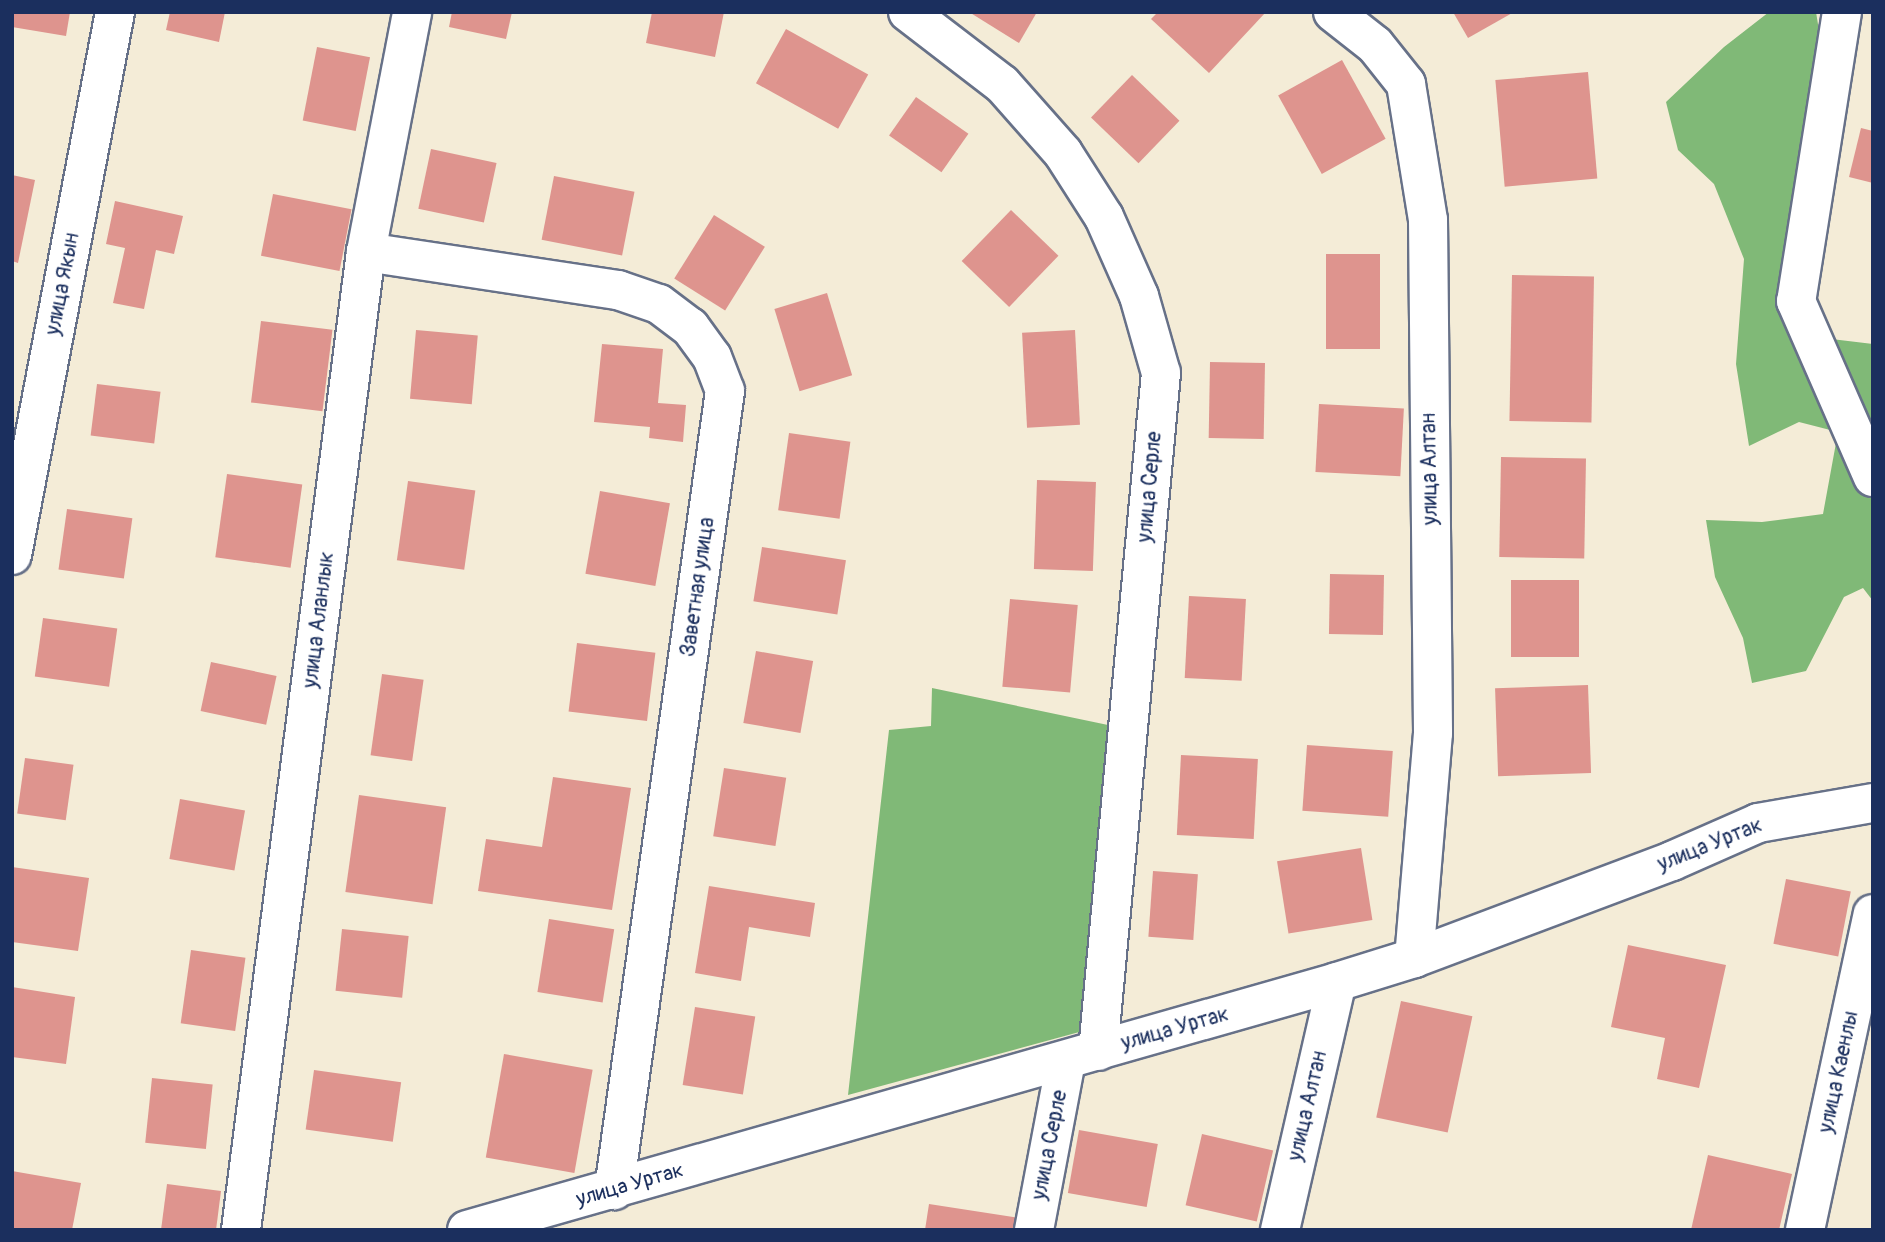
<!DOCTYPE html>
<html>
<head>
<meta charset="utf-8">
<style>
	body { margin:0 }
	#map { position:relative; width:1885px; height:1242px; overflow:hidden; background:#f4ecd7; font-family:Pangolin,sans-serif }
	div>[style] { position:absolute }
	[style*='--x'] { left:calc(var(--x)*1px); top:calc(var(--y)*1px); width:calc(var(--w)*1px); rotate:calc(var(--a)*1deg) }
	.forest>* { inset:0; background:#80b977 }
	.building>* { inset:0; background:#de948e; transform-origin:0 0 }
	.roads { filter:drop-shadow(2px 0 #677188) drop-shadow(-2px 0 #677188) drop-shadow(0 2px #677188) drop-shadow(0 -2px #677188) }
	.minor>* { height:38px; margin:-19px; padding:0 19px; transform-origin:19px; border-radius:19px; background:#fff }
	span { translate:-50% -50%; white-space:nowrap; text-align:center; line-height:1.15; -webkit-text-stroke:5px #fff; paint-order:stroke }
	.street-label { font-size:21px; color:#1b2f5e }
	.frame { position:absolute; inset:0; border:14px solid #1b2f5e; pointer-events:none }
</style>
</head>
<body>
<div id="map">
	<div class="forest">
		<i style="clip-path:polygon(1769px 12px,1816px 12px,1828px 85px,1801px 139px,1785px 290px,1798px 335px,1873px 344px,1873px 601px,1863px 588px,1844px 597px,1806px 671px,1752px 683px,1743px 638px,1715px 577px,1706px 520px,1762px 522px,1823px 514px,1838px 432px,1799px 422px,1749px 446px,1736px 364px,1744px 259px,1714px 184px,1678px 150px,1666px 102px,1724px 47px)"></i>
		<i style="clip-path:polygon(932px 688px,1108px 725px,1083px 1031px,848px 1095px,889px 730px,931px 726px)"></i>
	</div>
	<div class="building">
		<i style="clip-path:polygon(12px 12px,70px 12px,66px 36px,12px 27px)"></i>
		<i style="clip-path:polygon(170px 12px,225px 12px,219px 42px,166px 30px)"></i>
		<i style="clip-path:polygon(452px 12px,512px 12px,506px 39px,449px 27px)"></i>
		<i style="clip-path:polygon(652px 12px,724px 12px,715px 57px,646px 43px)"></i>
		<i style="clip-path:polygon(969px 12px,1037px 12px,1019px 43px)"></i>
		<i style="clip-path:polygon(1158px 12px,1266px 12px,1209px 73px,1151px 19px)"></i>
		<i style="clip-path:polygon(1453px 12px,1514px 12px,1468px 38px)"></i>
		<i style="left:786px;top:29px;width:94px;height:62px;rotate:29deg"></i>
		<i style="left:317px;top:47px;width:54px;height:75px;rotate:11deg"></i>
		<i style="left:1342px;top:60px;width:90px;height:73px;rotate:61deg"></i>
		<i style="left:1588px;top:72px;width:107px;height:93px;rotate:85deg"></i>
		<i style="left:1132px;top:75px;width:66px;height:59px;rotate:44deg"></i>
		<i style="left:916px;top:97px;width:64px;height:47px;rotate:35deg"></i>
		<i style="clip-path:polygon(1861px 128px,1873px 131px,1873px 183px,1849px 177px)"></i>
		<i style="left:431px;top:149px;width:67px;height:61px;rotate:12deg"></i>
		<i style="clip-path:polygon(12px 175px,35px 180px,18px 263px,12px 261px)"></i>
		<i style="left:554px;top:176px;width:82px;height:65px;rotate:11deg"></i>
		<i style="left:273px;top:194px;width:80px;height:63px;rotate:11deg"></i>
		<i style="clip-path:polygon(115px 201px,183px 216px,174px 254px,156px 250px,144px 309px,113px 303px,125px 248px,106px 244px)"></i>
		<i style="left:1011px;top:210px;width:66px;height:71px;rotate:44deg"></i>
		<i style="left:714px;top:215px;width:60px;height:75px;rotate:32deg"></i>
		<i style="left:1326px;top:254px;width:54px;height:95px"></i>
		<i style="left:1512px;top:275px;width:82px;height:146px;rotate:1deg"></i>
		<i style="left:827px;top:293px;width:86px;height:55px;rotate:73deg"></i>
		<i style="left:261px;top:321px;width:72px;height:82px;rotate:7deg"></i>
		<i style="left:416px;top:330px;width:62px;height:69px;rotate:5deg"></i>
		<i style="left:1075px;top:330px;width:95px;height:53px;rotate:87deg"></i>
		<i style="clip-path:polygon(602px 344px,663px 349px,658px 403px,686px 405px,683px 442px,649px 438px,650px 427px,594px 422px)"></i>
		<i style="left:1210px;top:362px;width:55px;height:76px;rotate:1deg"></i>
		<i style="left:97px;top:384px;width:64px;height:52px;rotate:7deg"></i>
		<i style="left:1319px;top:404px;width:85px;height:68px;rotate:3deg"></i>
		<i style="left:789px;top:433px;width:62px;height:78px;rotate:8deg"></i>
		<i style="left:1501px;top:457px;width:85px;height:100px;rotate:1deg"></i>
		<i style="left:227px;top:474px;width:76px;height:84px;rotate:8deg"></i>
		<i style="left:1037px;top:480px;width:59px;height:89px;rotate:2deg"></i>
		<i style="left:408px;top:481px;width:68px;height:80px;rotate:8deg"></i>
		<i style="left:600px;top:491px;width:71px;height:84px;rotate:10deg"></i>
		<i style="left:67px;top:509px;width:66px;height:61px;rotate:8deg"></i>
		<i style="left:762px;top:547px;width:85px;height:55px;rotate:9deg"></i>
		<i style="left:1330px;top:574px;width:54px;height:60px;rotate:1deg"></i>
		<i style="left:1579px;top:580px;width:77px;height:68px;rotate:90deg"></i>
		<i style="left:1189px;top:596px;width:57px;height:82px;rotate:3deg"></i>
		<i style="left:1010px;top:599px;width:68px;height:88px;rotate:5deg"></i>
		<i style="left:43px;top:618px;width:75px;height:59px;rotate:8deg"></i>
		<i style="left:577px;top:643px;width:79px;height:69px;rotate:7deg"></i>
		<i style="left:756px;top:651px;width:58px;height:73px;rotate:10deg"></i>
		<i style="left:211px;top:662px;width:67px;height:50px;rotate:12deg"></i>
		<i style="left:382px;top:674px;width:42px;height:82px;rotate:8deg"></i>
		<i style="left:1588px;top:685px;width:88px;height:93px;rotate:88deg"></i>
		<i style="left:1307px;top:745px;width:86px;height:66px;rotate:4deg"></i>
		<i style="left:1181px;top:755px;width:77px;height:80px;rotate:3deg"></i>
		<i style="left:25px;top:758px;width:49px;height:56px;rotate:8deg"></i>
		<i style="left:724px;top:768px;width:63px;height:69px;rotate:9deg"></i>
		<i style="clip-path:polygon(553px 777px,631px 788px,612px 910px,478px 891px,486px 839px,542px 847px)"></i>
		<i style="left:359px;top:795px;width:88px;height:98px;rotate:8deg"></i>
		<i style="left:180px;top:799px;width:66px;height:61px;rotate:10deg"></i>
		<i style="left:1361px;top:848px;width:73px;height:85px;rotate:81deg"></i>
		<i style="clip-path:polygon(12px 867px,89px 878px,78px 951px,12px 942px)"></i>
		<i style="left:1153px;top:871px;width:45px;height:66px;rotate:4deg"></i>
		<i style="left:1786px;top:879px;width:66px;height:66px;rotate:11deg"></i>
		<i style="clip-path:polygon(709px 886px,815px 903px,810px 937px,749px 927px,741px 981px,695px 973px)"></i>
		<i style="left:549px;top:919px;width:66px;height:74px;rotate:9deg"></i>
		<i style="left:342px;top:929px;width:67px;height:62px;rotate:6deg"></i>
		<i style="clip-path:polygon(1628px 945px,1726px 965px,1699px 1088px,1657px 1079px,1665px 1038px,1611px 1027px)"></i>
		<i style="left:191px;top:950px;width:55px;height:74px;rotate:8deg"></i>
		<i style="clip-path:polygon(12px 987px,75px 997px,66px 1064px,12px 1057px)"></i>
		<i style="left:1401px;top:1001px;width:73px;height:119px;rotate:12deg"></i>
		<i style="left:695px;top:1007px;width:61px;height:79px;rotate:9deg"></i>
		<i style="left:504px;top:1054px;width:90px;height:105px;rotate:10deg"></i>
		<i style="left:314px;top:1070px;width:88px;height:60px;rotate:8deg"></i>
		<i style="left:152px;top:1078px;width:61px;height:65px;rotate:6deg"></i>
		<i style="left:1079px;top:1130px;width:80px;height:64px;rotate:10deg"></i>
		<i style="left:1202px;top:1134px;width:73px;height:73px;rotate:13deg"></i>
		<i style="clip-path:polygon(1708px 1155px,1792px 1174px,1779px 1230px,1691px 1230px)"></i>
		<i style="clip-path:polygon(12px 1171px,81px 1183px,72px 1230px,12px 1230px)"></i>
		<i style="clip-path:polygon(167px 1184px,221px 1191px,216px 1230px,161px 1230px)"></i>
		<i style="clip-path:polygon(929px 1204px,1019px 1218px,1018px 1230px,925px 1230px)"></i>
	</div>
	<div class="roads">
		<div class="minor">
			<i style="--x:908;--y:12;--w:118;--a:37.5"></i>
			<i style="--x:1002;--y:84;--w:92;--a:48.5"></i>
			<i style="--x:1063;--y:153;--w:76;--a:57.4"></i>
			<i style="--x:1104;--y:217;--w:86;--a:66.1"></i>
			<i style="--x:1139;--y:296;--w:80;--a:74.1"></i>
			<i style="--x:1161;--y:373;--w:681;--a:95.31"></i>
			<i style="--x:1333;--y:12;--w:53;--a:38.2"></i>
			<i style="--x:1375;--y:45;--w:50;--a:51.5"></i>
			<i style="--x:1406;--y:84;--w:138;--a:80.8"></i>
			<i style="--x:1428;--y:220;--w:513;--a:89.44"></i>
			<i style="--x:1433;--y:733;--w:226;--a:94.8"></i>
			<i style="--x:1842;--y:12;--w:293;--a:99"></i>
			<i style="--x:1796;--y:301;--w:192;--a:66.4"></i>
			<i style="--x:366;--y:252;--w:255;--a:8.6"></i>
			<i style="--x:618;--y:290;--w:43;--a:18.9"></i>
			<i style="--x:659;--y:304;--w:39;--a:37"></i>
			<i style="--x:690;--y:327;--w:37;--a:54"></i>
			<i style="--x:712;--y:357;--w:36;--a:69"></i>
			<i style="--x:725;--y:391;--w:807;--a:97.91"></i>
			<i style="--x:12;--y:555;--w:553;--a:-79.26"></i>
			<i style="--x:241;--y:1230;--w:986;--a:-82.72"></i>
			<i style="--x:366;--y:252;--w:244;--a:-79.1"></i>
			<i style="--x:467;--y:1230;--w:905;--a:-15.91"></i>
			<i style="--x:1337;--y:982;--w:81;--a:-17.3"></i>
			<i style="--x:1414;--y:958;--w:276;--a:-20.6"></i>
			<i style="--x:1672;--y:861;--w:94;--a:-23.8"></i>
			<i style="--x:1758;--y:823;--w:117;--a:-9.9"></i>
			<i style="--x:1034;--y:1230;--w:173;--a:-79.3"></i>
			<i style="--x:1280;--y:1230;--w:254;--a:-77.1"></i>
			<i style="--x:1805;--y:1230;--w:323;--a:-77.9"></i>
		</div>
	</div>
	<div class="street-label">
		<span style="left:63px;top:284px;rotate:-79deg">улица Якын</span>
		<span style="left:1430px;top:469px;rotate:-91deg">улица Алтан</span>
		<span style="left:1150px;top:487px;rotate:-85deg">улица Серле</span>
		<span style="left:698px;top:587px;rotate:-82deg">Заветная улица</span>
		<span style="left:319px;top:620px;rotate:-83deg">улица Аланлык</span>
		<span style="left:1710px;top:845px;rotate:-22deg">улица Уртак</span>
		<span style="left:1175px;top:1029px;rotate:-16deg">улица Уртак</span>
		<span style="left:1839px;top:1072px;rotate:-78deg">улица Каенлы</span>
		<span style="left:1308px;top:1106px;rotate:-77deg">улица Алтан</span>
		<span style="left:1050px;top:1145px;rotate:-79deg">улица Серле</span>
		<span style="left:630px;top:1185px;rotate:-16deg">улица Уртак</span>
	</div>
	<div class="frame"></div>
</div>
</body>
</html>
